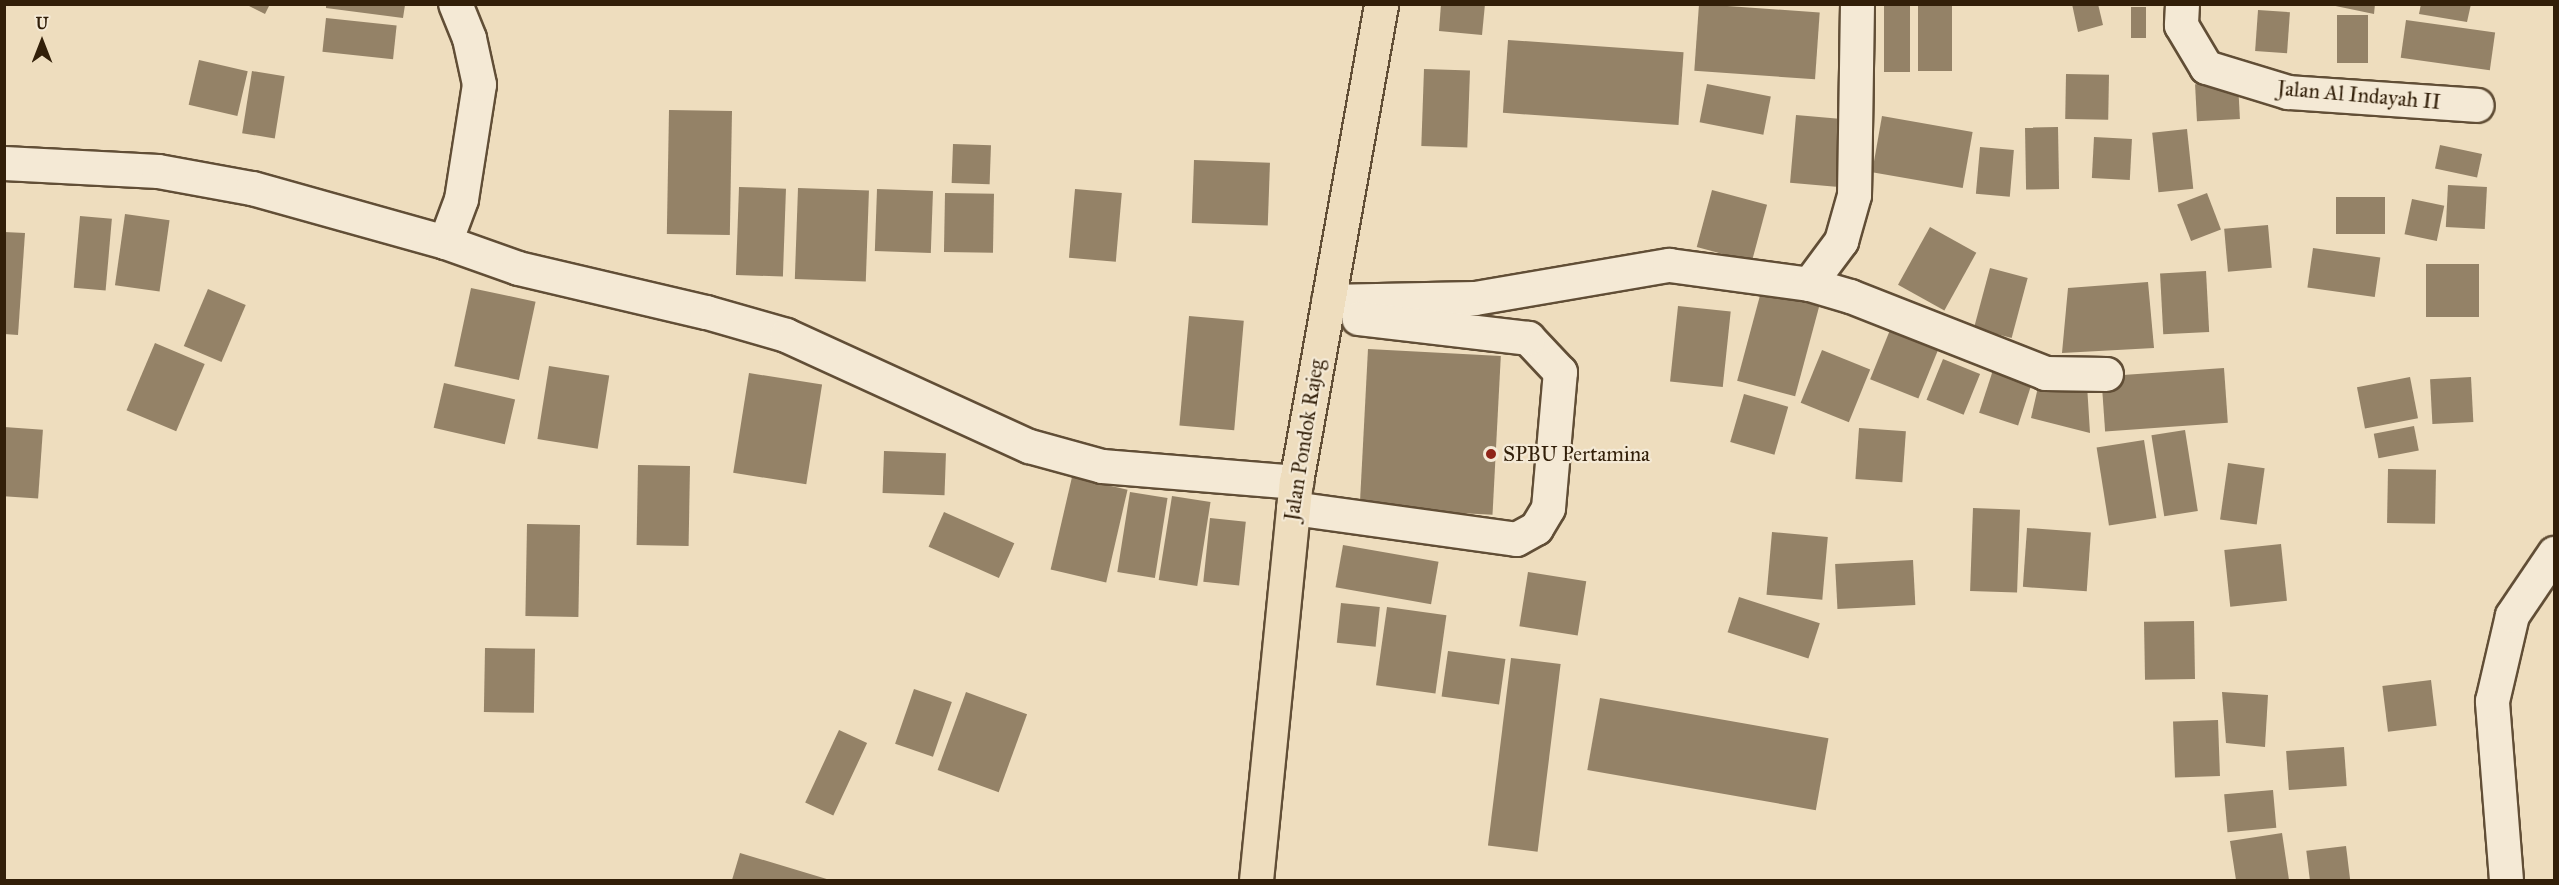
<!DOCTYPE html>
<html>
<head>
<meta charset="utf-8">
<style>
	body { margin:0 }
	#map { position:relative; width:2559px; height:885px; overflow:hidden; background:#eeddbe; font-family:"IM FELL Great Primer",serif }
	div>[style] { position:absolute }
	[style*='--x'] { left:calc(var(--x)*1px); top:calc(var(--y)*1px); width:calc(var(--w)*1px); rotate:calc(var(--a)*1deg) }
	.building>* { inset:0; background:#948267; transform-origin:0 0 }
	.roads { filter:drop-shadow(2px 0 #614e36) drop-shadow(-2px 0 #614e36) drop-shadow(0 2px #614e36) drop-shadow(0 -2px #614e36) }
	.minor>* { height:33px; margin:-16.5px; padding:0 16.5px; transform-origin:16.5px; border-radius:16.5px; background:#f4e9d5 }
	.major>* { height:33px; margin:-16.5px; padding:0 16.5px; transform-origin:16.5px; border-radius:16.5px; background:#eeddbe }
	.dots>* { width:16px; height:16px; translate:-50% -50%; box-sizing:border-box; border:3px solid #f4e9d5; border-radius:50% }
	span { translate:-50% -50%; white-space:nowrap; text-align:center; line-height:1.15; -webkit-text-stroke:4.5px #f4e9d5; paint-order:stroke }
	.street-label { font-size:21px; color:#321f09 }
	.poi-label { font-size:21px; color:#321f09 }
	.left { translate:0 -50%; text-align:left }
	.frame { position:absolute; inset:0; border:6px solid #321f09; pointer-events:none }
	.north { position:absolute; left:12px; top:12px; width:60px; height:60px; -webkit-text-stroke:4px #f4e9d5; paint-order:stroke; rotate:0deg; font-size:16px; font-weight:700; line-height:24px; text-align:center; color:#321f09 }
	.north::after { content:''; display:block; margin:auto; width:21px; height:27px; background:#321f09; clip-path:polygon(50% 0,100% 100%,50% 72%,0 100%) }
</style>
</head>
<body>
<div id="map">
	<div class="building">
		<i style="clip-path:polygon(245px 4px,270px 4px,265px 14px)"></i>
		<i style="clip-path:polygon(1441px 4px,1485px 4px,1482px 35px,1439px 31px)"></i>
		<i style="left:1699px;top:4px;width:121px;height:67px;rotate:4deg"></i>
		<i style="left:1884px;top:4px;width:26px;height:68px"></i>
		<i style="left:1918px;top:4px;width:34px;height:67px"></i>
		<i style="clip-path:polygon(2072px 4px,2098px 4px,2103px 25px,2078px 32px)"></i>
		<i style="clip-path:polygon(2326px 4px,2375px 4px,2374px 14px)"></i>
		<i style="clip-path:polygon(2421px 4px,2471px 4px,2467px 22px,2419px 14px)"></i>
		<i style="clip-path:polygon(326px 5px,405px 5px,403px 18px,326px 8px)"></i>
		<i style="left:2131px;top:7px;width:15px;height:31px"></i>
		<i style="left:2258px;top:10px;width:32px;height:41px;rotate:4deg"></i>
		<i style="left:2337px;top:15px;width:31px;height:48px"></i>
		<i style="left:326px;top:18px;width:71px;height:34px;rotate:6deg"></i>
		<i style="left:2406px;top:20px;width:90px;height:38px;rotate:8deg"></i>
		<i style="left:1508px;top:40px;width:176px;height:73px;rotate:4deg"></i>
		<i style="left:199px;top:60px;width:50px;height:46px;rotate:13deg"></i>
		<i style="left:1424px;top:69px;width:46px;height:77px;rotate:2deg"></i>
		<i style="left:252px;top:71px;width:33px;height:63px;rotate:9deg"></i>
		<i style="left:2066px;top:74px;width:43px;height:45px;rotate:1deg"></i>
		<i style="left:2238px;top:82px;width:37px;height:43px;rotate:87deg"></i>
		<i style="left:1707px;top:84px;width:65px;height:39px;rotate:11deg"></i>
		<i style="left:669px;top:110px;width:63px;height:124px;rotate:1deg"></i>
		<i style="left:1796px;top:115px;width:46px;height:68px;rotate:5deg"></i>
		<i style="left:1882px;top:116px;width:92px;height:57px;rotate:10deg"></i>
		<i style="left:2058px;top:127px;width:62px;height:33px;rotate:89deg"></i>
		<i style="left:2187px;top:129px;width:60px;height:35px;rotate:84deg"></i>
		<i style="left:2094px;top:137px;width:38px;height:41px;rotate:3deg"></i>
		<i style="left:953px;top:144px;width:38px;height:39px;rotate:2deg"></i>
		<i style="left:2440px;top:145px;width:43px;height:24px;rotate:12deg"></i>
		<i style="left:1980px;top:147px;width:34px;height:47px;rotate:5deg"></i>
		<i style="left:1194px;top:160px;width:76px;height:63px;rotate:2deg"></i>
		<i style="left:2448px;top:185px;width:39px;height:42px;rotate:3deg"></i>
		<i style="left:739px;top:187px;width:47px;height:88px;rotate:2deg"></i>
		<i style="left:798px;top:188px;width:71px;height:91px;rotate:2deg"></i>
		<i style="left:877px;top:189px;width:56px;height:62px;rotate:2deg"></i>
		<i style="left:1075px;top:189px;width:47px;height:69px;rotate:5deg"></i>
		<i style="left:1712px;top:190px;width:57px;height:59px;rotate:15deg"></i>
		<i style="left:945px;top:193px;width:49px;height:59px;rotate:1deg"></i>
		<i style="left:2207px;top:193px;width:39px;height:32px;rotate:69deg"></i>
		<i style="left:2336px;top:197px;width:49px;height:37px"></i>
		<i style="left:2412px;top:199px;width:33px;height:36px;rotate:12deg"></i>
		<i style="left:125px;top:214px;width:45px;height:72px;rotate:8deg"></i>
		<i style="left:80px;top:216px;width:32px;height:72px;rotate:5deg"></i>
		<i style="left:2268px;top:225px;width:43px;height:44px;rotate:85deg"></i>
		<i style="left:1930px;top:227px;width:53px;height:66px;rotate:29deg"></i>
		<i style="clip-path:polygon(4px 232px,25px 233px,18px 335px,4px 334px)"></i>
		<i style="left:2313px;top:248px;width:68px;height:40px;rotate:8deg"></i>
		<i style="left:2426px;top:264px;width:53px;height:53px"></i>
		<i style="left:1990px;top:268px;width:39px;height:62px;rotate:15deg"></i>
		<i style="left:2206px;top:271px;width:61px;height:46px;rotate:87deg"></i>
		<i style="clip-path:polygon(2148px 282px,2154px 348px,2062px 353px,2068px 288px)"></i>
		<i style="left:471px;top:288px;width:66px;height:80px;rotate:12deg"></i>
		<i style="left:1762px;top:288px;width:60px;height:96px;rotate:15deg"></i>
		<i style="left:208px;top:289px;width:41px;height:62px;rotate:23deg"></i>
		<i style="left:1678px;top:306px;width:53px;height:76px;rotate:6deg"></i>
		<i style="left:1189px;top:316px;width:55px;height:110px;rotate:5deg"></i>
		<i style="left:1890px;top:330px;width:52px;height:53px;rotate:22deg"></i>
		<i style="left:155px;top:343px;width:54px;height:73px;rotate:23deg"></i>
		<i style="left:1368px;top:349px;width:133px;height:159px;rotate:3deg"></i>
		<i style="left:1822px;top:350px;width:52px;height:57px;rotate:22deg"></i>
		<i style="left:1943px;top:359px;width:40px;height:44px;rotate:22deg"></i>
		<i style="left:549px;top:366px;width:61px;height:74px;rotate:9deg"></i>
		<i style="left:2224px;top:368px;width:55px;height:123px;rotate:86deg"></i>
		<i style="left:1993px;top:370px;width:41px;height:45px;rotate:18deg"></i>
		<i style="left:749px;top:373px;width:74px;height:101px;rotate:9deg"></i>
		<i style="clip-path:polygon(2041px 374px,2087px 385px,2090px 433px,2031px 418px)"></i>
		<i style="left:2410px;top:377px;width:42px;height:54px;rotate:79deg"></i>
		<i style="left:2471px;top:377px;width:45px;height:41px;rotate:87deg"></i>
		<i style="left:444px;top:383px;width:73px;height:46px;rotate:13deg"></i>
		<i style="left:1744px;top:394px;width:46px;height:50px;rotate:16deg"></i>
		<i style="left:2414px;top:426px;width:25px;height:41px;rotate:79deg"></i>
		<i style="left:4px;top:427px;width:39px;height:69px;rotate:4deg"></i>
		<i style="left:1859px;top:428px;width:47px;height:51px;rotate:4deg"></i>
		<i style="left:2185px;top:430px;width:82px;height:34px;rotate:81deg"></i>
		<i style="left:2144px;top:440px;width:79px;height:48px;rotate:81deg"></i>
		<i style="left:884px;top:451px;width:62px;height:42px;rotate:2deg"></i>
		<i style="left:2228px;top:463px;width:37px;height:57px;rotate:8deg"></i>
		<i style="left:638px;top:465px;width:52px;height:80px;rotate:1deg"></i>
		<i style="left:2388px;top:469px;width:48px;height:54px;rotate:1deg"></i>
		<i style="left:1072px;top:477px;width:57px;height:95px;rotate:13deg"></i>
		<i style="left:1130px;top:492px;width:38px;height:81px;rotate:9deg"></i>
		<i style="left:1172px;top:496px;width:39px;height:85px;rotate:9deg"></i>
		<i style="left:1973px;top:508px;width:47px;height:83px;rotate:2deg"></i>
		<i style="left:944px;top:512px;width:77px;height:38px;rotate:24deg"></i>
		<i style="left:1210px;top:518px;width:36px;height:64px;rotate:6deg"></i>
		<i style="left:527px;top:524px;width:53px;height:92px;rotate:1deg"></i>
		<i style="left:2027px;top:528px;width:64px;height:59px;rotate:4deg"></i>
		<i style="left:1772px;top:532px;width:56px;height:63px;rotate:5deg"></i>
		<i style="left:2281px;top:544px;width:57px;height:57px;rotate:84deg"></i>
		<i style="left:1343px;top:545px;width:97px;height:43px;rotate:10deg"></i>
		<i style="left:1913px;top:560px;width:45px;height:78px;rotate:87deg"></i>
		<i style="left:1528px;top:572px;width:59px;height:55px;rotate:9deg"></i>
		<i style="left:1739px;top:597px;width:85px;height:37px;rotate:18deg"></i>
		<i style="left:1341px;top:603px;width:39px;height:40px;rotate:6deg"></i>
		<i style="left:1387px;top:607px;width:60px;height:79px;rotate:8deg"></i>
		<i style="left:2194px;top:621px;width:58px;height:50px;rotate:89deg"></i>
		<i style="left:485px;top:648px;width:50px;height:64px;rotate:1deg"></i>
		<i style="left:1448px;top:651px;width:58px;height:46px;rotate:8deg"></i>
		<i style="left:1511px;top:658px;width:50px;height:189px;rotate:7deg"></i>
		<i style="left:2431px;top:680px;width:46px;height:49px;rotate:83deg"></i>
		<i style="left:914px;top:689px;width:40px;height:58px;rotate:19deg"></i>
		<i style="left:966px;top:692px;width:65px;height:83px;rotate:20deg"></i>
		<i style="clip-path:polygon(2222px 692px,2268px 695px,2265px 747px,2226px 743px)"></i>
		<i style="left:1600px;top:698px;width:232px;height:73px;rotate:10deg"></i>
		<i style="left:2218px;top:720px;width:56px;height:45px;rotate:88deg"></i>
		<i style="left:839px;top:730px;width:31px;height:80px;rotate:25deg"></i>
		<i style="left:2344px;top:747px;width:39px;height:58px;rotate:86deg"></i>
		<i style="left:2273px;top:790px;width:38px;height:49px;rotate:85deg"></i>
		<i style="clip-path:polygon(2282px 833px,2289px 880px,2236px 880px,2230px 841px)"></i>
		<i style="left:2346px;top:846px;width:34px;height:40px;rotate:83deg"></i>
		<i style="clip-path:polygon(740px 853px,830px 880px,732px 880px)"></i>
	</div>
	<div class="roads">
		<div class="minor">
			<i style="--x:2182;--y:4;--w:21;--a:93"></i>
			<i style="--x:2181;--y:25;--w:49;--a:59.2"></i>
			<i style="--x:2206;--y:67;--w:86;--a:17"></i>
			<i style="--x:2288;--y:92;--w:189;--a:3.9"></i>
			<i style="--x:4;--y:163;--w:154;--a:3"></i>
			<i style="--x:158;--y:171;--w:96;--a:10.3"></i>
			<i style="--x:252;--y:188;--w:200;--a:15.6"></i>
			<i style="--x:445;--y:242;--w:77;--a:19.6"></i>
			<i style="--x:518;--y:268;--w:193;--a:13.2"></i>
			<i style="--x:706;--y:312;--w:83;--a:16"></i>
			<i style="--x:786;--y:335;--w:267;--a:24.6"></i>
			<i style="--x:1029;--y:446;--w:76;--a:15.3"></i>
			<i style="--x:1102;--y:466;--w:195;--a:4.7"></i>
			<i style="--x:445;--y:242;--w:46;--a:-69.6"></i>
			<i style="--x:461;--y:199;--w:116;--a:-81.1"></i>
			<i style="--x:479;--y:84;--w:47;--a:-102.3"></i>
			<i style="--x:469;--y:38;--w:37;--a:-112"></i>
			<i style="--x:1809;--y:284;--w:43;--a:16.3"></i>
			<i style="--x:1850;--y:296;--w:210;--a:21.5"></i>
			<i style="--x:2045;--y:373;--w:61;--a:0.9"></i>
			<i style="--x:1328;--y:301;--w:147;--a:-1.2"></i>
			<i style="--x:1475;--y:298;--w:197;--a:-9.7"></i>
			<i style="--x:1669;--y:265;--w:141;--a:7.7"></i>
			<i style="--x:1809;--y:284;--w:54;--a:-53.3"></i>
			<i style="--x:1841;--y:241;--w:48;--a:-74.2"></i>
			<i style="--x:1854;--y:195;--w:191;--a:-89.1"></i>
			<i style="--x:1293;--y:508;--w:225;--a:7.9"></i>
			<i style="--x:1516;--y:539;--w:23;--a:-29"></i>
			<i style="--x:1536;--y:528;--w:23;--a:-59"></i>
			<i style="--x:1548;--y:508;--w:137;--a:-85"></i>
			<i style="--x:1560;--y:372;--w:47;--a:-133.3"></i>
			<i style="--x:1528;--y:338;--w:171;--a:-173.3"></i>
			<i style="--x:2506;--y:880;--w:180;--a:-94.5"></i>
			<i style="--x:2492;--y:701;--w:88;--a:-76.9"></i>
			<i style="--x:2512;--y:615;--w:75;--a:-55.9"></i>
		</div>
		<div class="major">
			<i style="--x:1256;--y:880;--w:400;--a:-84.3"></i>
			<i style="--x:1296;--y:482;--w:485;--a:-79.9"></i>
		</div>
	</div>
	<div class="dots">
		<i style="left:1491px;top:454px;background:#8f2418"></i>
	</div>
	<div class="street-label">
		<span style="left:2359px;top:95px;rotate:5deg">Jalan Al Indayah II</span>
		<span style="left:1304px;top:440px;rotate:-81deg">Jalan Pondok Rajeg</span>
	</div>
	<div class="poi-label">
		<span class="left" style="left:1503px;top:454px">SPBU Pertamina</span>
	</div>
	<div class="frame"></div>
	<div class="north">U</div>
</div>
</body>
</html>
